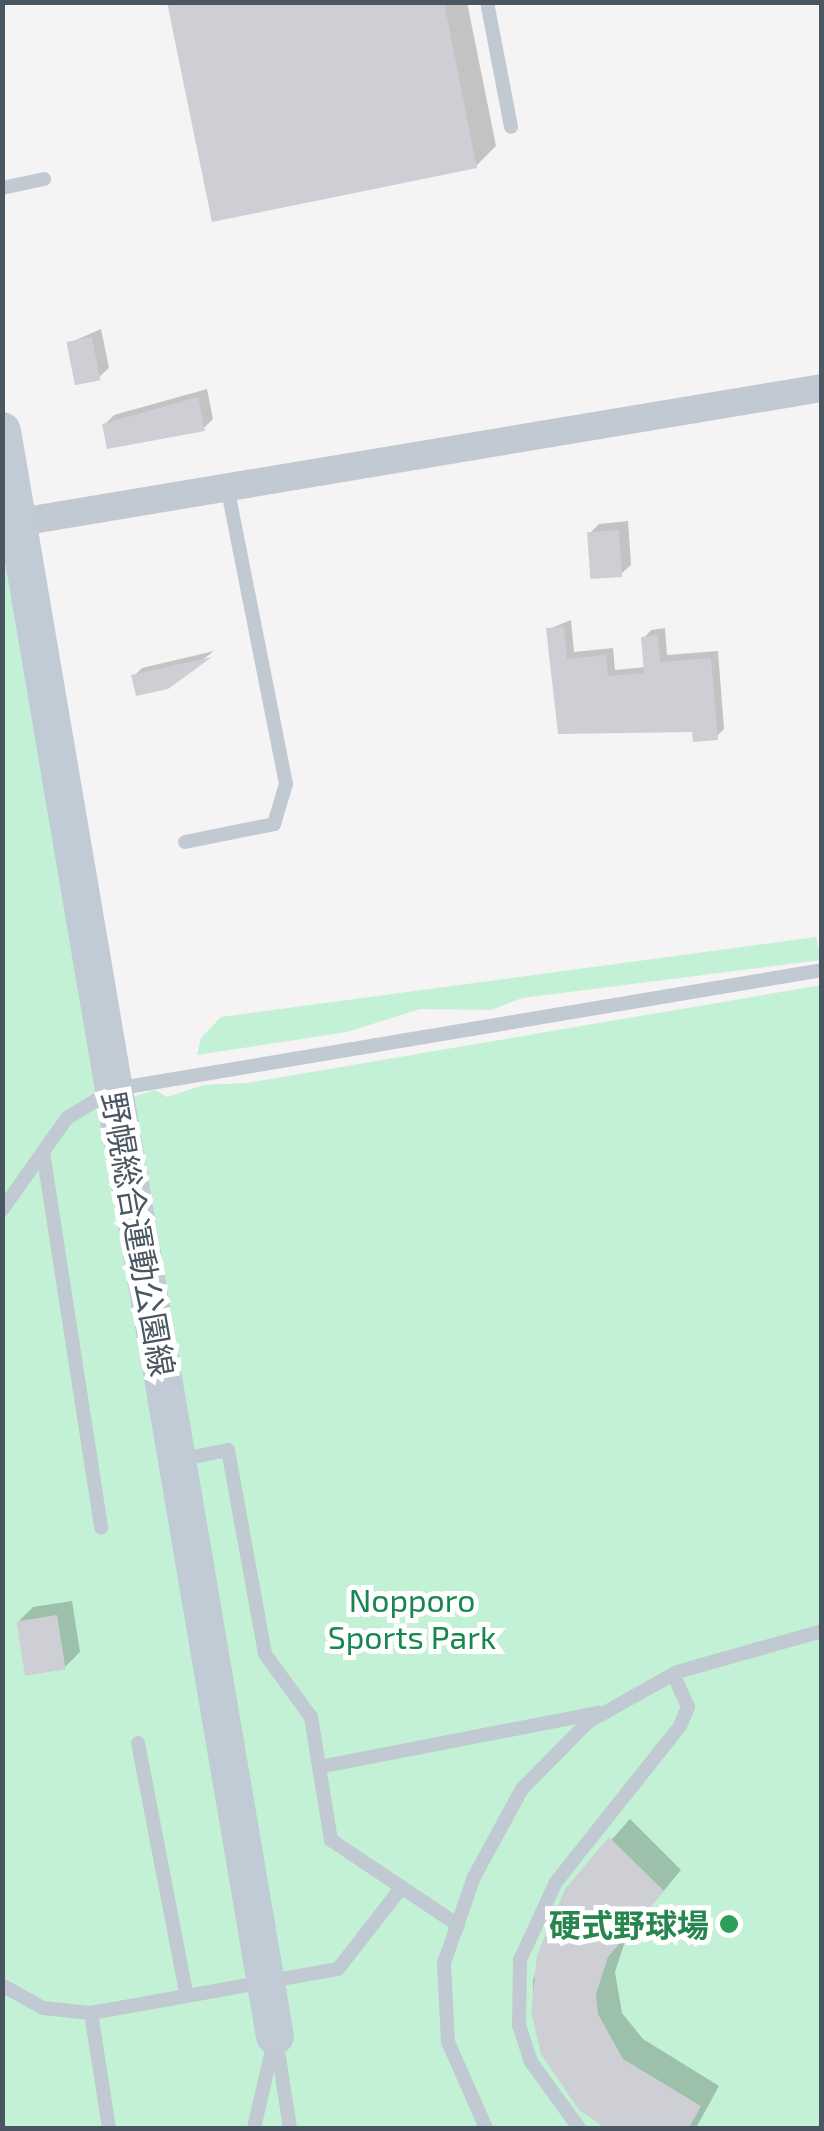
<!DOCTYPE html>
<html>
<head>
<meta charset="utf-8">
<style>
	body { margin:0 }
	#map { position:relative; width:824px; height:2131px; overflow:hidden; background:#f5f3f3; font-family:"Exo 2","Noto Sans JP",sans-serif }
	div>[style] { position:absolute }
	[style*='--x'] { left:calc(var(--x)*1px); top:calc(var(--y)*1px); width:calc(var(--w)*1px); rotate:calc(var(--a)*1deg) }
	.green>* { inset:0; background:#c3f1d5 }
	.shadow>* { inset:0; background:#0003 }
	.building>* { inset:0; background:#cdcfd5; transform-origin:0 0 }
	.service>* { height:14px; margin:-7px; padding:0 7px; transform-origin:7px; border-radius:7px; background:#c1cad2 }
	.minor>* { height:28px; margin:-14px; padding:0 14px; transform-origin:14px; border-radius:14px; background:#c1cad2 }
	.secondary>* { height:38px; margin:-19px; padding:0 19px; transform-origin:19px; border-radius:19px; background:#c1cbd6 }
	.dots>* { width:28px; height:28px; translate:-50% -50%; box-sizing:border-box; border:5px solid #fff; border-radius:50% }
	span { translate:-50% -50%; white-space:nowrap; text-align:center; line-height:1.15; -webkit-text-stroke:10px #fff; paint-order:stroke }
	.street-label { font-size:32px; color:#4a5661 }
	.park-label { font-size:32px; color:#17864f }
	.leisure-label { font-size:32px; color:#27864d; font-weight:700 }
	.right { translate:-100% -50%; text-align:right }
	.frame { position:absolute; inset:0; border:5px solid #4a5661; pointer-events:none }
</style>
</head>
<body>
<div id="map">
	<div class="green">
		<i style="clip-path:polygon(3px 518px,98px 1108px,155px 1090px,167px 1097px,204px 1085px,247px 1083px,822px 985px,821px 2128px,3px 2128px)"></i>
		<i style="clip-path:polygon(816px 937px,821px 960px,522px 998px,491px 1010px,420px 1009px,347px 1032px,197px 1055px,201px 1038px,221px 1017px)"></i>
	</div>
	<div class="shadow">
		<i style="clip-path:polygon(170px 2px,467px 2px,496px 146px,476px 166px)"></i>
		<i style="clip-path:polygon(101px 329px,109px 368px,99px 377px,69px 343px)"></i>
		<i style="clip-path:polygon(207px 389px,213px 419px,204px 428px,104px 425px,114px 415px)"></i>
		<i style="clip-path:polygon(628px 521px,631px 565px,621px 574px,589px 534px,599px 524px)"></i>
		<i style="clip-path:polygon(571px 620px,574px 652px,613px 648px,615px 670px,646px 667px,644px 638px,651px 630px,665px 628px,667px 655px,718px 651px,724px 729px,716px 737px,695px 729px,560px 731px,549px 629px)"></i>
		<i style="clip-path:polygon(214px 651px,167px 687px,134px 676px,142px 668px)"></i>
		<i style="clip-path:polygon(72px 1601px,80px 1652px,65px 1667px,18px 1622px,33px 1607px)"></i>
		<i style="clip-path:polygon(630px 1819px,681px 1870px,627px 1935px,615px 1972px,622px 2013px,643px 2039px,719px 2086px,696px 2128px,609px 2128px,581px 2108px,533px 2012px,533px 1980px,567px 1890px)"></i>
	</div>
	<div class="building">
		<i style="clip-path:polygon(167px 2px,444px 2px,477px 168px,212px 222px)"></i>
		<i style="left:92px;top:337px;width:44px;height:26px;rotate:79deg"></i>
		<i style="clip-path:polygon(198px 397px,205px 431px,107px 449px,102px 424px)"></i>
		<i style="left:619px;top:530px;width:47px;height:32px;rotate:86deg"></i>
		<i style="clip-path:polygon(564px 627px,567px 659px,606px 655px,608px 676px,644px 673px,641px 637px,658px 635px,660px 662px,711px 658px,718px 740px,693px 742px,692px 732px,558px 734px,546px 628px)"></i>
		<i style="clip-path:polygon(212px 657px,168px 689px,136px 696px,131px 675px)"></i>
		<i style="left:57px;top:1615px;width:55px;height:41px;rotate:81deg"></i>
		<i style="clip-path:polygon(609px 1837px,664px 1891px,608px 1957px,596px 1994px,598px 2014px,623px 2059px,701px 2106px,689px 2128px,605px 2128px,579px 2110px,541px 2054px,531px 2012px,537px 1955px,565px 1889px)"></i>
	</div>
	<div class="service">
		<i style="--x:487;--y:2;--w:127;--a:79.1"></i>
		<i style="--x:2;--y:188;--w:43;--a:-12.1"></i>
		<i style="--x:185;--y:842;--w:91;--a:-11.4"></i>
		<i style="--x:274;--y:824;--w:42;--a:-73.3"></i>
		<i style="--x:286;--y:784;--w:303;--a:-101.2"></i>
		<i style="--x:43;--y:1152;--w:380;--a:81.2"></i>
		<i style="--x:2;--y:1210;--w:113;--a:-54.8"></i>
		<i style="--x:67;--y:1118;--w:56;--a:-31.1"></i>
		<i style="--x:115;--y:1089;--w:717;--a:-9.55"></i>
		<i style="--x:178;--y:1460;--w:51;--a:-11.3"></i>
		<i style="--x:228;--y:1450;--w:207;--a:79.7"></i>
		<i style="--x:265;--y:1654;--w:78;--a:53.9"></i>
		<i style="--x:311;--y:1717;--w:125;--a:80.8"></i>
		<i style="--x:331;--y:1840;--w:153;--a:33.8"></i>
		<i style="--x:138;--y:1743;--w:255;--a:79.1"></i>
		<i style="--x:319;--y:1767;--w:284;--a:-11"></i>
		<i style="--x:2;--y:1985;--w:47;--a:29.3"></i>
		<i style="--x:43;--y:2008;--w:48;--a:5.9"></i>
		<i style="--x:91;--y:2013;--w:251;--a:-10.1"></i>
		<i style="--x:338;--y:1969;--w:103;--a:-52.1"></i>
		<i style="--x:91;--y:2013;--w:116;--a:81.1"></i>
		<i style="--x:279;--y:2057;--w:72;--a:81.2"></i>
		<i style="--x:254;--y:2128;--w:93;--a:-77"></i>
		<i style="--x:486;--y:2128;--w:94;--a:-113.8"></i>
		<i style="--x:448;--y:2042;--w:79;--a:-92.9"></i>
		<i style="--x:444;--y:1963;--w:91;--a:-70.8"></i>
		<i style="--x:474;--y:1877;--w:100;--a:-61.4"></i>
		<i style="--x:522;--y:1789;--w:94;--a:-45.4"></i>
		<i style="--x:588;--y:1722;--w:102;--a:-29.3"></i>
		<i style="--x:677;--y:1672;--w:151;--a:-15.8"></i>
		<i style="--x:579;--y:2128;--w:82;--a:-126"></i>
		<i style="--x:531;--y:2062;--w:38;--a:-108"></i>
		<i style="--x:519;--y:2026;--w:66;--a:-89.1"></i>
		<i style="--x:520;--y:1960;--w:86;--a:-65.2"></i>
		<i style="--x:556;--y:1882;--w:199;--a:-51.5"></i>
		<i style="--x:680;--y:1726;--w:21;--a:-67"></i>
		<i style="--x:688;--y:1707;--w:36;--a:-114"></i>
	</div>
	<div class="minor">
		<i style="--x:20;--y:522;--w:813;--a:-9.49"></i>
	</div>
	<div class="secondary">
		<i style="--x:2;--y:431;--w:1628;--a:80.35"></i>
	</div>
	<div class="dots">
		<i style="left:729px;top:1924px;background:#2e9e5b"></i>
	</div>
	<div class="street-label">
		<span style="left:139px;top:1234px;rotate:80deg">野幌総合運動公園線</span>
	</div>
	<div class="park-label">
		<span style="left:412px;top:1618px">Nopporo<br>Sports Park</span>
	</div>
	<div class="leisure-label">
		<span class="right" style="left:709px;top:1924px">硬式野球場</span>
	</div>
	<div class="frame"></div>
</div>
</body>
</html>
